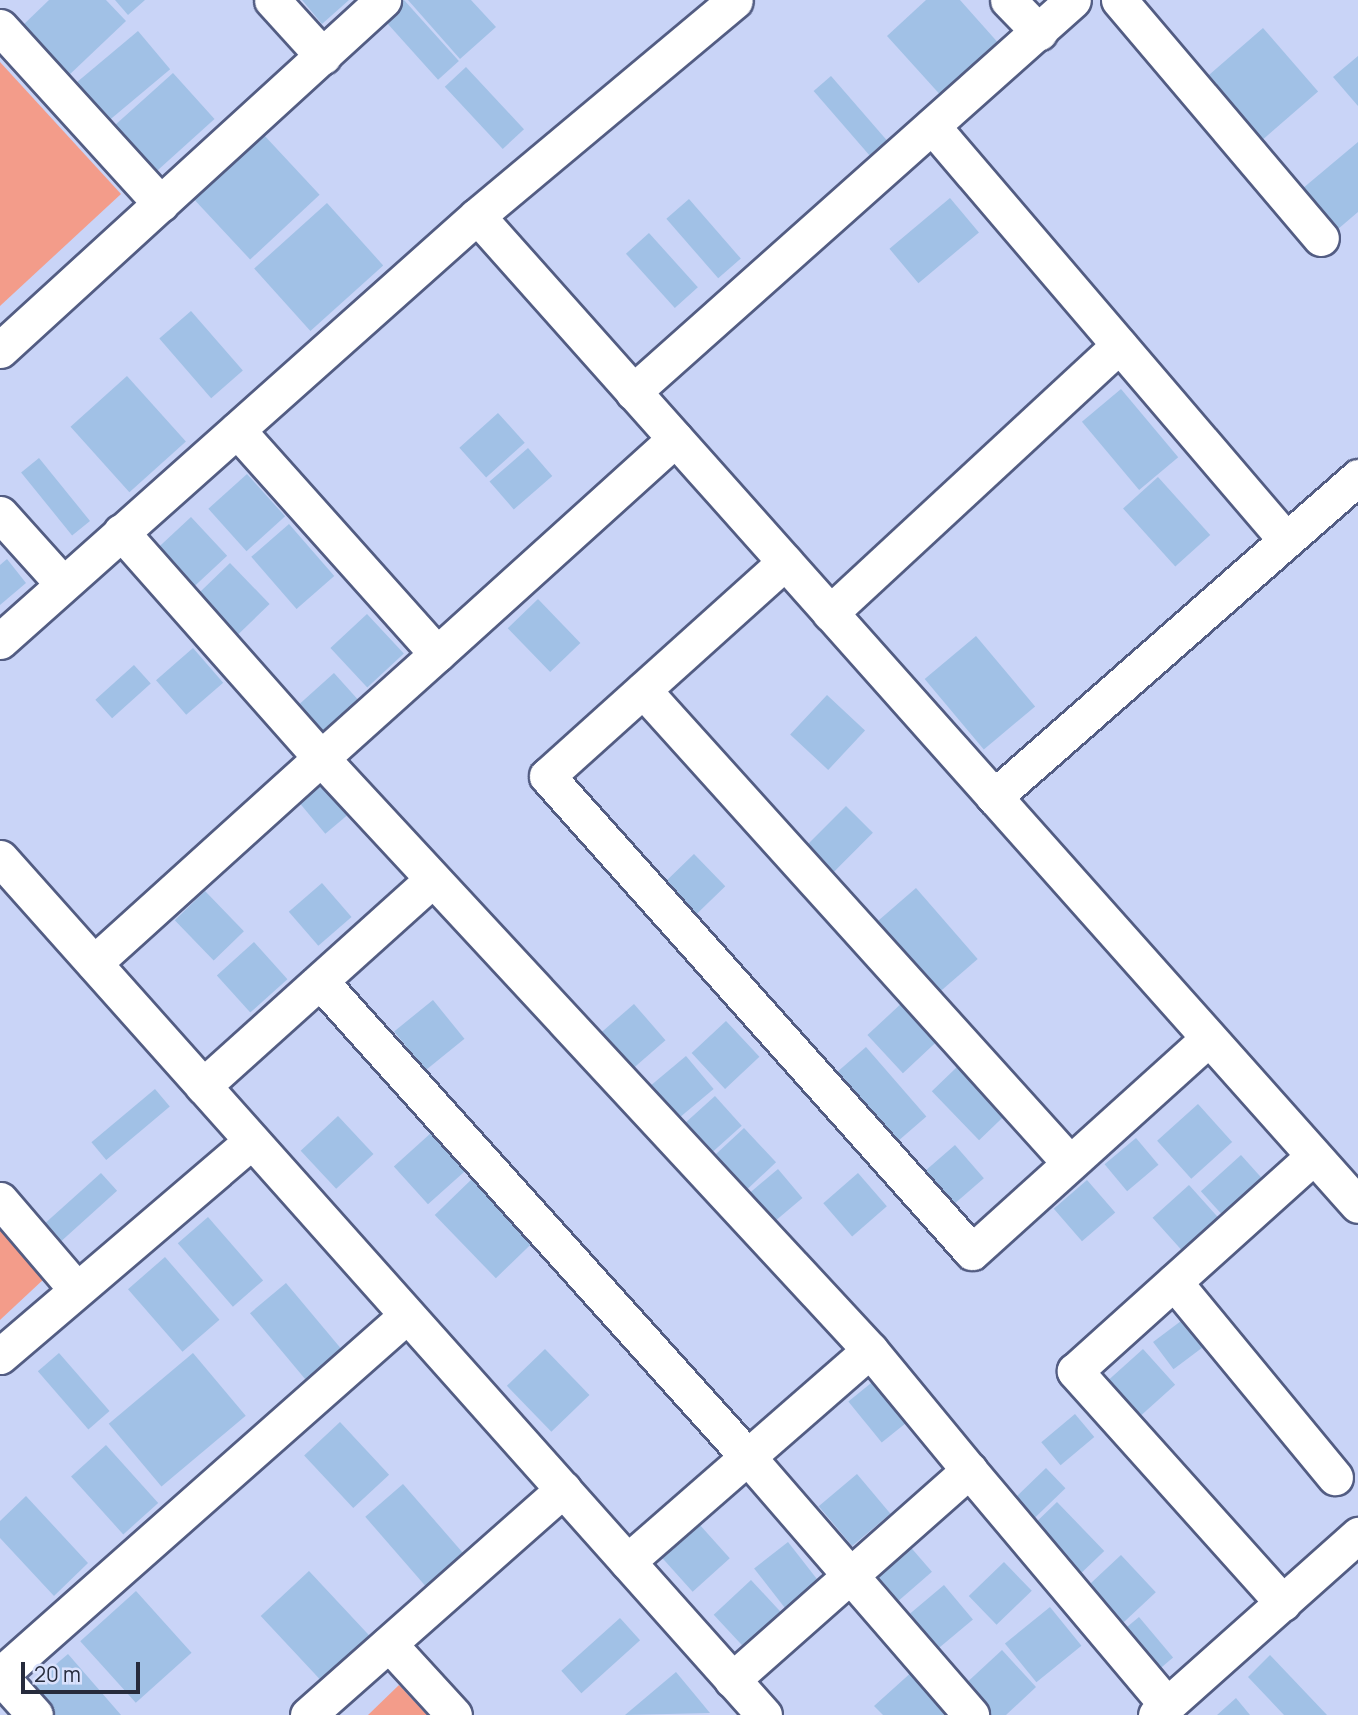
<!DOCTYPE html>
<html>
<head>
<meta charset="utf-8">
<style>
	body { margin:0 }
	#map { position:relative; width:1358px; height:1715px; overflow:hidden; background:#c9d4f7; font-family:Manrope,sans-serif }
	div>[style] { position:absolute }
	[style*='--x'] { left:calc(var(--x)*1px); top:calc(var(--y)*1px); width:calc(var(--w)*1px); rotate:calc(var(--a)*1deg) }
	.green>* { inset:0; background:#f39c8a }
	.building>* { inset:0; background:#a1c1e6; transform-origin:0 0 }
	.roads { filter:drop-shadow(2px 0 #535d83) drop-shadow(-2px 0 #535d83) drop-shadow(0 2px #535d83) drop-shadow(0 -2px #535d83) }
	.minor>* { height:35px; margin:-17.5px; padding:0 17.5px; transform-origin:17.5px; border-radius:17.5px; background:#fff }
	span { translate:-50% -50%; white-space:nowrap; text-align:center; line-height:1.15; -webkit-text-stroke:5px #d9e1fc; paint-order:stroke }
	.scale { position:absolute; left:21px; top:1662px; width:119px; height:32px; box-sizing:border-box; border:4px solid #262b3c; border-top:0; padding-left:9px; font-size:21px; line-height:24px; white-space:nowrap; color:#262b3c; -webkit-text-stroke:5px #d9e1fc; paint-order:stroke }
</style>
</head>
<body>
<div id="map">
	<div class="green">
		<i style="clip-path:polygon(0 62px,121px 194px,0 306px)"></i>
		<i style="clip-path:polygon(0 1229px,45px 1278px,0 1320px)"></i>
		<i style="clip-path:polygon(399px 1685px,427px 1715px,368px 1715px)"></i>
	</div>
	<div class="building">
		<i style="clip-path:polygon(49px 0,106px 0,126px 21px,67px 77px,20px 28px)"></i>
		<i style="clip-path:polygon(115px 0,145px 0,128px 15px)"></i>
		<i style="clip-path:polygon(302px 0,349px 0,322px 24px)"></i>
		<i style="left:404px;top:0;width:82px;height:28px;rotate:48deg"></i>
		<i style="clip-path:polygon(408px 0,471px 0,496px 27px,460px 59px)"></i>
		<i style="clip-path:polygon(926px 0,960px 0,1001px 46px,944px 99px,887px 36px)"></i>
		<i style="left:1263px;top:28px;width:84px;height:80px;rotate:49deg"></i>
		<i style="left:138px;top:31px;width:50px;height:81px;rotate:50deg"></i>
		<i style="clip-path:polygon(1358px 56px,1358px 106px,1333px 77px)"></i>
		<i style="left:466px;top:67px;width:85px;height:29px;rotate:47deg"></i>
		<i style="left:173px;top:73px;width:62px;height:82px;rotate:48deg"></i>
		<i style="left:831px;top:76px;width:85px;height:23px;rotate:49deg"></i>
		<i style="left:263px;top:134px;width:83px;height:95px;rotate:47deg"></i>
		<i style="clip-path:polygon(1358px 142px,1358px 212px,1331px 235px,1296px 194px)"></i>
		<i style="left:950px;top:198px;width:45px;height:79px;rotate:50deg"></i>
		<i style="left:689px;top:199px;width:79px;height:30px;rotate:49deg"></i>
		<i style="left:327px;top:203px;width:84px;height:98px;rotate:48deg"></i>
		<i style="left:649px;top:233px;width:73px;height:31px;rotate:48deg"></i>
		<i style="left:191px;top:311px;width:79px;height:42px;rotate:49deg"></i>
		<i style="left:127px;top:376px;width:88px;height:76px;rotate:48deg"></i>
		<i style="left:1121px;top:389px;width:89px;height:51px;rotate:50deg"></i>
		<i style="left:498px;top:413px;width:40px;height:52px;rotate:48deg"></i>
		<i style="left:528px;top:448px;width:37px;height:51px;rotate:49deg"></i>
		<i style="left:39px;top:458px;width:81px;height:23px;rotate:51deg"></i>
		<i style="left:247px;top:474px;width:57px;height:52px;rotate:48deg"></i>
		<i style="left:1158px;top:477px;width:78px;height:47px;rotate:48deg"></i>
		<i style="left:191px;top:517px;width:53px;height:47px;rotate:47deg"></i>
		<i style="left:289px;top:524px;width:69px;height:50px;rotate:49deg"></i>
		<i style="clip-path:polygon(7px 559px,26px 583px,0 605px,0 565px)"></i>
		<i style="left:230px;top:563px;width:57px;height:50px;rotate:46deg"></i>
		<i style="left:538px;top:599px;width:61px;height:42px;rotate:46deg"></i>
		<i style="left:367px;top:614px;width:54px;height:50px;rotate:47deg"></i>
		<i style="left:976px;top:636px;width:92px;height:67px;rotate:50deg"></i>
		<i style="left:193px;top:648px;width:46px;height:49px;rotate:49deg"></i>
		<i style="left:134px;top:665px;width:25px;height:52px;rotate:48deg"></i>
		<i style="left:334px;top:673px;width:48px;height:52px;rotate:48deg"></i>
		<i style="left:827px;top:695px;width:52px;height:54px;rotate:43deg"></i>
		<i style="left:322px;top:766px;width:54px;height:41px;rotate:50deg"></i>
		<i style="left:846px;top:806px;width:38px;height:55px;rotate:45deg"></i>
		<i style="left:694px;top:854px;width:45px;height:47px;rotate:46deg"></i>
		<i style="left:322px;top:883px;width:45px;height:44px;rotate:49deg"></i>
		<i style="left:916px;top:888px;width:94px;height:52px;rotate:49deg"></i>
		<i style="left:205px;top:891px;width:56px;height:42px;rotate:46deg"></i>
		<i style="left:254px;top:942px;width:50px;height:50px;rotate:48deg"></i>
		<i style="left:433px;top:1000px;width:50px;height:50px;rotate:51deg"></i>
		<i style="left:904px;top:1001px;width:52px;height:50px;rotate:47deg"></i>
		<i style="left:634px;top:1004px;width:48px;height:53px;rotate:49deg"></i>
		<i style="left:726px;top:1021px;width:49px;height:47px;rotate:47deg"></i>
		<i style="left:866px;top:1047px;width:92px;height:52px;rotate:49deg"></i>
		<i style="left:686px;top:1056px;width:43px;height:55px;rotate:50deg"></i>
		<i style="left:957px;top:1067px;width:68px;height:35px;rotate:46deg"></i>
		<i style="left:155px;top:1089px;width:23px;height:83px;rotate:50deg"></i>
		<i style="left:715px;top:1096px;width:40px;height:51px;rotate:48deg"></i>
		<i style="left:1198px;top:1104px;width:51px;height:55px;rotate:48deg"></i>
		<i style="left:338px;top:1116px;width:52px;height:51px;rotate:47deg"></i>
		<i style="left:744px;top:1128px;width:47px;height:50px;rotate:47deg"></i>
		<i style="left:431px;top:1133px;width:51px;height:50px;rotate:48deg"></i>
		<i style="left:1136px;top:1138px;width:35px;height:41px;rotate:50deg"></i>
		<i style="left:955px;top:1145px;width:44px;height:50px;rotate:49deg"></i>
		<i style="left:1241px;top:1155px;width:47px;height:54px;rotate:48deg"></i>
		<i style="left:778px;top:1169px;width:38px;height:43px;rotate:50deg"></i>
		<i style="left:101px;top:1173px;width:24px;height:82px;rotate:48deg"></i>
		<i style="left:858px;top:1173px;width:44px;height:46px;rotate:49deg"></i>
		<i style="left:475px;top:1176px;width:88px;height:56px;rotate:46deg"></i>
		<i style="left:1087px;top:1180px;width:43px;height:44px;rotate:49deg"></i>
		<i style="left:1189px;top:1185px;width:54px;height:49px;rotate:48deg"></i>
		<i style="left:208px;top:1217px;width:84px;height:40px;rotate:49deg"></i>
		<i style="left:165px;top:1257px;width:83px;height:49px;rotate:49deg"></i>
		<i style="left:286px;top:1283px;width:89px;height:47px;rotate:50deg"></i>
		<i style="left:1189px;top:1315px;width:34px;height:45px;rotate:53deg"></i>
		<i style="left:545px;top:1349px;width:64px;height:53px;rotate:46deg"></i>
		<i style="left:1143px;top:1349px;width:48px;height:52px;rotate:48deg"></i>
		<i style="left:59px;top:1353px;width:77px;height:28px;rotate:49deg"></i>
		<i style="left:193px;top:1353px;width:82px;height:110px;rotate:50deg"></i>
		<i style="left:881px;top:1375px;width:53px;height:42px;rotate:51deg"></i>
		<i style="left:1075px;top:1414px;width:30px;height:44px;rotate:50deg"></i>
		<i style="left:340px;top:1422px;width:72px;height:49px;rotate:47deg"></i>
		<i style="left:106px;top:1445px;width:78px;height:47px;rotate:48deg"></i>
		<i style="left:1046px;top:1468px;width:28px;height:52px;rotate:46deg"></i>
		<i style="left:857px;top:1474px;width:52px;height:50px;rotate:50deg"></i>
		<i style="left:403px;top:1484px;width:99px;height:50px;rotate:49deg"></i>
		<i style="clip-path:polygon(26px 1496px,88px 1563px,54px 1596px,0 1538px,0 1521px)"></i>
		<i style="left:1057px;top:1502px;width:68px;height:37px;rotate:46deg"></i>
		<i style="left:699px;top:1524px;width:46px;height:50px;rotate:48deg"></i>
		<i style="left:788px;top:1542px;width:53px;height:43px;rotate:52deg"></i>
		<i style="left:907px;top:1543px;width:38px;height:53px;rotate:49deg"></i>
		<i style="left:1121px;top:1555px;width:51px;height:52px;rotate:47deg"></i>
		<i style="left:1004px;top:1562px;width:40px;height:49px;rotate:46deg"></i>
		<i style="left:309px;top:1571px;width:88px;height:66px;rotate:47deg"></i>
		<i style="left:751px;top:1580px;width:45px;height:51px;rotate:47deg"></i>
		<i style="left:944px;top:1585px;width:45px;height:50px;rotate:50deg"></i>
		<i style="left:136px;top:1591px;width:83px;height:75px;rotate:48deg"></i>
		<i style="left:1050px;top:1607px;width:50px;height:58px;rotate:51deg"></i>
		<i style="left:1139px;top:1617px;width:53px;height:25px;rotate:50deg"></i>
		<i style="left:620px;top:1618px;width:30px;height:79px;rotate:48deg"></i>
		<i style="clip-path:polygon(1002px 1650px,1036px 1687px,1006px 1715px,988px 1715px,962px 1687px)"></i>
		<i style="clip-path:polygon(68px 1654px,121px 1715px,52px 1715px,28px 1688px)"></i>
		<i style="clip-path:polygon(1270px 1655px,1327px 1715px,1284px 1715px,1248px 1677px)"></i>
		<i style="clip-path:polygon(914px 1670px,951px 1712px,947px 1715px,883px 1715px,874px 1706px)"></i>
		<i style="clip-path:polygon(676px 1672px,710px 1713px,625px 1715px)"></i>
		<i style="clip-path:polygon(1236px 1698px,1250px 1715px,1217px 1715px)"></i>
	</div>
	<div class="roads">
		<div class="minor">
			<i style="--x:272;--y:0;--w:76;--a:47.7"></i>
			<i style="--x:1008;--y:0;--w:45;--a:45.9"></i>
			<i style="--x:1119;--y:0;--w:312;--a:49.7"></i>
			<i style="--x:0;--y:27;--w:239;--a:47.7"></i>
			<i style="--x:932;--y:126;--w:545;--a:49.47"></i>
			<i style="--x:477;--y:216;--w:1324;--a:48.31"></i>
			<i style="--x:0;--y:350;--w:519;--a:-42.42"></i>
			<i style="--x:633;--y:392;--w:589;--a:-41.7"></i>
			<i style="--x:237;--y:430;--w:300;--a:48.2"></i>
			<i style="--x:437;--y:654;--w:321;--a:-42.1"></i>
			<i style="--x:0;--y:514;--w:94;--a:48"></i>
			<i style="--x:785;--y:562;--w:320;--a:138"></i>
			<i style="--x:547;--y:776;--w:638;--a:48.24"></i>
			<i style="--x:972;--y:1252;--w:319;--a:-42.1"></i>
			<i style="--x:830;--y:613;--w:394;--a:-42.8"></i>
			<i style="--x:0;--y:641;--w:639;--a:-41.7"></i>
			<i style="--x:477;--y:216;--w:336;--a:-39.9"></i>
			<i style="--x:437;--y:654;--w:156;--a:138.1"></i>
			<i style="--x:321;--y:758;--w:807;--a:47.16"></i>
			<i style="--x:870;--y:1350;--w:322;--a:138.9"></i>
			<i style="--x:643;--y:690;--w:637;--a:47.93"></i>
			<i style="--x:994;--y:797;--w:485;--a:-41.3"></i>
			<i style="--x:0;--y:858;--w:1148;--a:48.28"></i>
			<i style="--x:94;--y:963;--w:306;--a:-42.1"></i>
			<i style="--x:321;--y:758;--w:302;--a:-131.5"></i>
			<i style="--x:320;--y:981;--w:637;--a:48.05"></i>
			<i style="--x:746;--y:1455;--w:344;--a:49.1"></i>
			<i style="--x:203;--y:1086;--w:308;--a:-42"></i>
			<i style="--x:0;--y:1200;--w:118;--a:49.5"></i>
			<i style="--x:1174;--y:1282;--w:253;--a:50.5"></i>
			<i style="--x:870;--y:1350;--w:156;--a:50.5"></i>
			<i style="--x:0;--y:1356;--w:331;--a:-40.5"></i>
			<i style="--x:1283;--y:1603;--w:312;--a:-131.9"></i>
			<i style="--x:1075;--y:1371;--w:321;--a:-42"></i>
			<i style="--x:389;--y:1644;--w:96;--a:47.5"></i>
			<i style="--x:0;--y:1675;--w:543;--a:-41.49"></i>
			<i style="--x:0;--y:1676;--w:52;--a:48.1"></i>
			<i style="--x:732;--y:1680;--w:317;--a:-41.5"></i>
			<i style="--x:969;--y:1470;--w:307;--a:49.9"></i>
			<i style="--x:308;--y:1715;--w:341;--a:-41.5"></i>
			<i style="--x:1156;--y:1715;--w:271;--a:-41.7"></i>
		</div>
	</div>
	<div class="scale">20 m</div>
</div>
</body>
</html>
